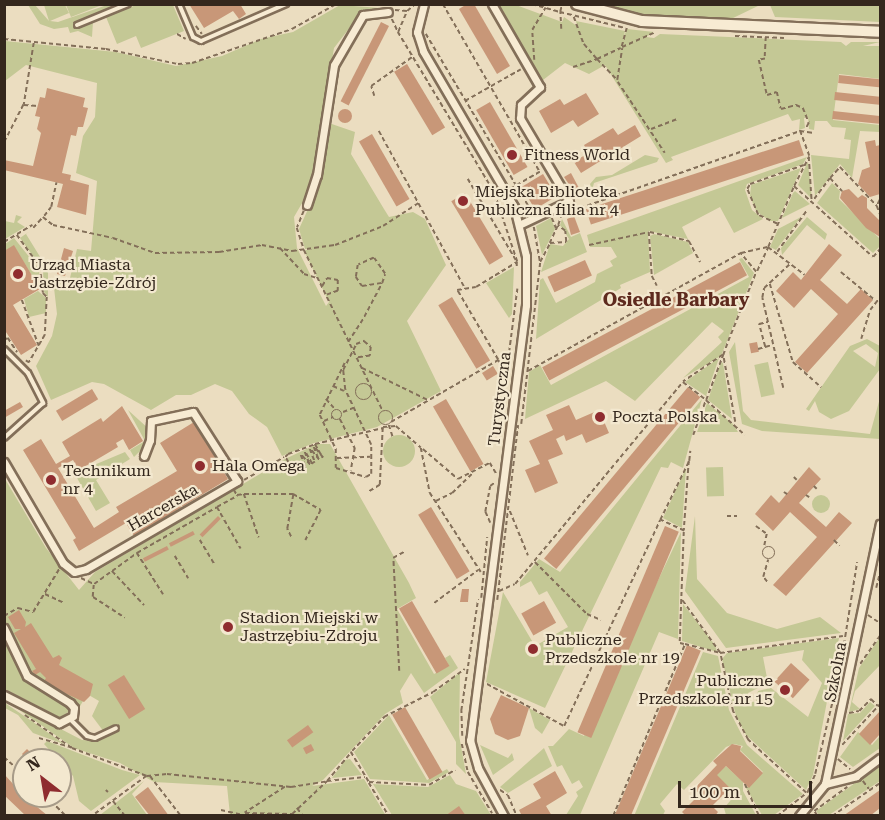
<!DOCTYPE html>
<html>
<head>
<meta charset="utf-8">
<style>
	body { margin:0 }
	#map { position:relative; width:885px; height:820px; overflow:hidden; background:#ebddc0; font-family:"Roboto Serif",serif }
	div>[style] { position:absolute }
	[style*='--x'] { left:calc(var(--x)*1px); top:calc(var(--y)*1px); width:calc(var(--w)*1px); rotate:calc(var(--a)*1deg) }
	.green>* { inset:0; background:#c4c895; transform-origin:0 0 }
	.round { border-radius:50% }
	.building>* { inset:0; background:#c89778; transform-origin:0 0 }
	.path>* { height:1.5px; margin-top:-0.75px; transform-origin:0; background:repeating-linear-gradient(90deg,#836f59 0 4.5px,transparent 0 7.5px) }
	.path>.ring { margin:-0.75px; padding:0; box-sizing:content-box; background:none; border:1.5px solid #836f59; border-radius:50% }
	.roads { filter:drop-shadow(2px 0 #836f59) drop-shadow(-2px 0 #836f59) drop-shadow(0 2px #836f59) drop-shadow(0 -2px #836f59) }
	.lane>* { height:4px; margin:-2px; padding:0 2px; transform-origin:2px; border-radius:2px; background:#f7ebd3 }
	.street>* { height:7px; margin:-3.5px; padding:0 3.5px; transform-origin:3.5px; border-radius:3.5px; background:#f7ebd3 }
	.secondary>* { height:10px; margin:-5px; padding:0 5px; transform-origin:5px; border-radius:5px; background:#f7ebd3 }
	.dots>* { width:16px; height:16px; translate:-50% -50%; box-sizing:border-box; border:3px solid #f3e8cf; border-radius:50% }
	span { translate:-50% -50%; white-space:nowrap; text-align:center; line-height:1.15; -webkit-text-stroke:4.5px #f3e8cf; paint-order:stroke }
	.poi-label { font-size:16px; color:#34271d }
	.left { translate:0 -50%; text-align:left }
	.right { translate:-100% -50%; text-align:right }
	.street-label { font-size:16px; color:#34271d }
	.neighbourhood-label { font-size:18px; color:#5e2a1e; font-weight:700 }
	.frame { position:absolute; inset:0; border:6px solid #34271d; pointer-events:none }
	.north { position:absolute; left:12px; top:748px; width:60px; height:60px; box-sizing:border-box; background:#f3e8cf; border:2px solid #a79b88; border-radius:50%; rotate:329deg; font-size:16px; font-weight:700; line-height:24px; text-align:center; color:#34271d }
	.north::after { content:''; display:block; margin:auto; width:21px; height:27px; background:#8f2c2f; clip-path:polygon(50% 0,100% 100%,50% 72%,0 100%) }
	.scale { position:absolute; left:678px; top:781px; width:134px; height:27px; box-sizing:border-box; border:3px solid #34271d; border-top:0; padding-left:8px; font-size:18px; line-height:21px; white-space:nowrap; color:#34271d; -webkit-text-stroke:4px #f3e8cf; paint-order:stroke }
</style>
</head>
<body>
<div id="map">
	<div class="green">
		<i style="clip-path:polygon(28px 5px,35px 5px,49px 21px,44px 5px,65px 5px,69px 13px,50px 21px,58px 22px,107px 5px,124px 5px,73px 25px,78px 28px,93px 22px,92px 37px,78px 31px,70px 33px,68px 27px,54px 29px,40px 24px)"></i>
		<i style="clip-path:polygon(66px 5px,102px 5px,71px 17px)"></i>
		<i style="clip-path:polygon(136px 5px,173px 5px,184px 31px,141px 48px,136px 36px,117px 44px,106px 17px)"></i>
		<i style="clip-path:polygon(340px 5px,381px 8px,361px 13px,334px 48px,312px 186px,294px 217px,297px 248px,326px 306px,329px 302px,304px 251px,309px 249px,305px 249px,299px 229px,319px 185px,326px 122px,355px 132px,351px 154px,384px 209px,389px 217px,413px 212px,425px 219px,446px 265px,407px 321px,441px 391px,377px 427px,314px 443px,282px 456px,267px 427px,249px 414px,232px 391px,215px 384px,191px 395px,176px 395px,151px 410px,104px 384px,92px 382px,51px 400px,36px 366px,52px 336px,57px 314px,53px 279px,70px 278px,77px 249px,91px 251px,97px 181px,76px 173px,83px 136px,95px 117px,97px 83px,26px 65px,5px 81px,5px 41px,116px 52px,176px 66px,222px 56px,261px 39px,293px 32px)"></i>
		<i style="clip-path:polygon(495px 5px,516px 5px,562px 22px,564px 17px,577px 26px,576px 21px,625px 31px,624px 36px,627px 29px,654px 32px,646px 37px,654px 38px,660px 34px,841px 42px,846px 46px,851px 42px,880px 42px,863px 46px,880px 46px,880px 79px,839px 74px,833px 120px,880px 125px,880px 132px,860px 131px,852px 178px,840px 164px,815px 196px,811px 155px,849px 159px,851px 140px,844px 139px,846px 128px,832px 127px,827px 121px,815px 121px,814px 130px,809px 129px,808px 117px,804px 118px,805px 128px,799px 130px,800px 119px,792px 121px,788px 114px,671px 157px,673px 160px,666px 163px,605px 65px,589px 74px,565px 63px,543px 80px,537px 77px)"></i>
		<i style="clip-path:polygon(597px 5px,760px 5px,731px 19px,643px 15px)"></i>
		<i style="clip-path:polygon(770px 5px,880px 5px,880px 22px,775px 17px)"></i>
		<i style="clip-path:polygon(645px 155px,659px 158px,657px 162px,594px 183px,592px 190px,590px 184px,596px 177px,612px 175px)"></i>
		<i style="clip-path:polygon(807px 157px,803px 164px,747px 184px,745px 190px,752px 210px,763px 219px,734px 233px,720px 207px,682px 227px,688px 239px,648px 231px,650px 272px,620px 285px,621px 288px,536px 339px,540px 280px,543px 278px,556px 303px,595px 282px,597px 274px,613px 266px,610px 261px,617px 257px,611px 247px,590px 247px,587px 235px)"></i>
		<i style="clip-path:polygon(807px 163px,808px 163px,812px 199px,798px 185px)"></i>
		<i style="clip-path:polygon(801px 168px,778px 221px,770px 221px,756px 211px,750px 196px,751px 185px)"></i>
		<i style="clip-path:polygon(832px 183px,840px 191px,839px 199px,880px 239px,880px 246px,873px 253px,817px 203px)"></i>
		<i style="clip-path:polygon(795px 191px,810px 204px,782px 218px,793px 193px)"></i>
		<i style="clip-path:polygon(16px 215px,22px 217px,17px 222px,25px 227px,5px 239px,5px 221px,14px 223px)"></i>
		<i style="clip-path:polygon(801px 217px,776px 250px,770px 247px,778px 229px)"></i>
		<i style="clip-path:polygon(807px 217px,827px 234px,825px 240px,807px 225px,782px 255px,781px 248px)"></i>
		<i style="clip-path:polygon(551px 218px,555px 229px,542px 255px,536px 226px)"></i>
		<i style="clip-path:polygon(562px 219px,571px 237px,580px 233px,587px 252px,541px 272px,550px 244px,563px 246px,569px 239px,560px 225px)"></i>
		<i style="clip-path:polygon(30px 231px,26px 234px,42px 260px,48px 260px,48px 297px,44px 292px,43px 270px,20px 238px)"></i>
		<i style="clip-path:polygon(654px 234px,688px 242px,693px 253px,654px 275px,650px 236px)"></i>
		<i style="clip-path:polygon(14px 238px,39px 269px,40px 289px,14px 246px,5px 251px,5px 244px)"></i>
		<i style="clip-path:polygon(742px 258px,754px 273px,721px 356px,683px 378px,722px 342px,718px 337px,724px 331px,712px 322px,635px 401px,606px 381px,525px 419px,529px 372px,540px 365px,551px 385px,749px 277px,739px 259px)"></i>
		<i style="clip-path:polygon(514px 267px,512px 314px,509px 318px,486px 283px)"></i>
		<i style="clip-path:polygon(38px 291px,46px 298px,46px 313px,29px 317px,24px 299px)"></i>
		<i style="clip-path:polygon(evenodd,867px 339px,880px 346px,880px 369px,849px 411px,831px 419px,819px 412px,815px 401px,809px 411px,806px 409px,850px 346px,867px 339px,866px 344px,878px 353px,875px 367px,853px 351px,866px 344px)"></i>
		<i style="clip-path:polygon(735px 342px,743px 411px,751px 420px,870px 434px,880px 398px,880px 439px,762px 431px,742px 424px,729px 352px)"></i>
		<i style="clip-path:polygon(719px 358px,706px 396px,685px 382px)"></i>
		<i style="clip-path:polygon(721px 362px,723px 363px,732px 419px,708px 400px)"></i>
		<i style="left:768px;top:362px;width:33px;height:14px;rotate:78deg"></i>
		<i style="clip-path:polygon(702px 399px,683px 468px,671px 462px,668px 468px,661px 467px,545px 708px,486px 682px,503px 592px,535px 646px,568px 627px,547px 591px,539px 595px,531px 581px,520px 587px,520px 582px,539px 559px,560px 572px)"></i>
		<i style="clip-path:polygon(707px 403px,733px 424px,738px 432px,697px 432px)"></i>
		<i style="clip-path:polygon(128px 410px,150px 430px,148px 443px,134px 457px,130px 450px,145px 441px)"></i>
		<i class="round" style="left:383px;top:435px;width:32px;height:32px"></i>
		<i style="clip-path:polygon(317px 444px,330px 444px,409px 583px,416px 598px,397px 609px,434px 674px,449px 666px,445px 658px,450px 655px,458px 668px,424px 693px,411px 673px,400px 691px,403px 703px,385px 714px,323px 780px,312px 786px,364px 779px,386px 816px,230px 815px,227px 786px,154px 782px,120px 763px,74px 748px,5px 700px,82px 740px,98px 741px,107px 736px,92px 716px,99px 701px,87px 694px,75px 715px,68px 712px,61px 718px,5px 689px,5px 479px,46px 548px,79px 590px,95px 572px,285px 459px)"></i>
		<i style="clip-path:polygon(125px 452px,130px 459px,96px 480px,110px 503px,96px 511px,77px 478px,94px 465px)"></i>
		<i style="left:723px;top:467px;width:29px;height:17px;rotate:88deg"></i>
		<i style="clip-path:polygon(686px 468px,682px 528px,663px 518px)"></i>
		<i class="round" style="left:812px;top:495px;width:18px;height:18px"></i>
		<i style="clip-path:polygon(695px 516px,697px 579px,727px 613px,777px 629px,820px 617px,841px 633px,726px 648px,685px 591px)"></i>
		<i style="clip-path:polygon(681px 532px,678px 639px,659px 632px,580px 815px,566px 815px,578px 796px,576px 792px,583px 787px,579px 780px,572px 784px,562px 765px,557px 767px,548px 746px,553px 746px,569px 729px,584px 736px)"></i>
		<i style="clip-path:polygon(683px 604px,715px 645px,717px 652px,682px 641px)"></i>
		<i style="clip-path:polygon(880px 637px,880px 665px,855px 691px,852px 702px,860px 709px,849px 712px,859px 668px)"></i>
		<i style="clip-path:polygon(evenodd,839px 638px,813px 775px,806px 790px,746px 735px,736px 716px,722px 659px,727px 653px,839px 638px,804px 650px,802px 660px,822px 683px,808px 717px,771px 688px,758px 691px,756px 701px,749px 703px,748px 693px,768px 683px,763px 657px,804px 650px)"></i>
		<i style="clip-path:polygon(703px 652px,718px 656px,729px 710px,747px 745px,803px 794px,774px 815px,762px 815px,746px 788px,763px 772px,740px 750px,743px 746px,734px 744px,726px 747px,684px 790px,677px 784px,660px 804px,665px 811px,663px 815px,634px 816px)"></i>
		<i style="clip-path:polygon(460px 672px,459px 735px,466px 774px,456px 764px,456px 742px,430px 697px)"></i>
		<i style="clip-path:polygon(870px 702px,875px 706px,843px 741px,848px 714px,860px 713px)"></i>
		<i style="clip-path:polygon(5px 703px,36px 724px,64px 744px,33px 733px,18px 715px,5px 708px)"></i>
		<i style="clip-path:polygon(529px 708px,550px 720px,542px 734px,535px 728px)"></i>
		<i style="clip-path:polygon(389px 715px,427px 780px,447px 769px,449px 772px,429px 783px,370px 779px,354px 752px)"></i>
		<i style="clip-path:polygon(858px 732px,872px 745px,880px 736px,880px 748px,853px 767px,840px 757px)"></i>
		<i style="clip-path:polygon(47px 741px,122px 770px,140px 775px,91px 811px,79px 801px,73px 776px,44px 744px)"></i>
		<i style="clip-path:polygon(480px 745px,508px 758px,512px 753px,514px 760px,493px 775px)"></i>
		<i style="clip-path:polygon(544px 748px,552px 766px,508px 793px,500px 787px)"></i>
		<i style="clip-path:polygon(350px 759px,362px 775px,332px 778px,345px 760px)"></i>
		<i style="clip-path:polygon(880px 765px,880px 781px,829px 815px,819px 815px,816px 811px)"></i>
		<i style="clip-path:polygon(726px 766px,743px 782px,743px 791px,756px 815px,726px 815px,724px 808px,736px 794px,716px 775px)"></i>
		<i style="clip-path:polygon(450px 775px,456px 784px,476px 791px,491px 815px,392px 815px,373px 784px,428px 787px)"></i>
		<i style="clip-path:polygon(144px 781px,132px 794px,147px 815px,100px 815px)"></i>
	</div>
	<div class="building">
		<i style="clip-path:polygon(189px 4px,240px 4px,246px 14px,239px 19px,233px 11px,204px 28px)"></i>
		<i style="clip-path:polygon(467px 4px,474px 4px,510px 66px,497px 74px,459px 9px)"></i>
		<i style="left:381px;top:22px;width:9px;height:89px;rotate:27deg"></i>
		<i style="left:407px;top:64px;width:74px;height:15px;rotate:59deg"></i>
		<i style="left:839px;top:75px;width:41px;height:8px;rotate:6deg"></i>
		<i style="clip-path:polygon(47px 88px,85px 98px,83px 107px,88px 108px,83px 127px,78px 127px,76px 136px,71px 135px,62px 173px,71px 175px,70px 180px,89px 185px,86px 215px,57px 207px,63px 184px,4px 170px,4px 160px,33px 166px,41px 133px,37px 129px,40px 117px,35px 116px,40px 97px,45px 98px)"></i>
		<i style="left:835px;top:92px;width:45px;height:8px;rotate:6deg"></i>
		<i style="clip-path:polygon(586px 93px,599px 114px,578px 127px,573px 120px,551px 133px,539px 111px,560px 99px,564px 105px)"></i>
		<i style="left:490px;top:102px;width:75px;height:16px;rotate:60deg"></i>
		<i class="round" style="left:338px;top:109px;width:14px;height:14px"></i>
		<i style="left:833px;top:111px;width:47px;height:8px;rotate:6deg"></i>
		<i style="clip-path:polygon(635px 125px,641px 136px,581px 173px,574px 162px,588px 153px,584px 145px,613px 128px,618px 135px)"></i>
		<i style="left:372px;top:134px;width:75px;height:15px;rotate:60deg"></i>
		<i style="left:799px;top:140px;width:16px;height:224px;rotate:72deg"></i>
		<i style="clip-path:polygon(875px 140px,876px 146px,880px 145px,880px 194px,870px 197px,858px 184px,862px 170px,870px 167px,865px 142px)"></i>
		<i style="clip-path:polygon(571px 173px,580px 190px,575px 193px,564px 177px)"></i>
		<i style="left:543px;top:174px;width:26px;height:25px;rotate:59deg"></i>
		<i style="clip-path:polygon(849px 189px,858px 198px,862px 195px,867px 198px,867px 208px,880px 221px,880px 237px,866px 228px,840px 198px,842px 191px)"></i>
		<i style="left:465px;top:193px;width:74px;height:16px;rotate:59deg"></i>
		<i style="clip-path:polygon(574px 216px,580px 232px,571px 235px,567px 219px)"></i>
		<i style="clip-path:polygon(829px 244px,842px 255px,820px 280px,847px 304px,861px 289px,873px 300px,807px 373px,795px 362px,838px 314px,811px 289px,794px 308px,776px 291px,793px 272px,801px 280px)"></i>
		<i style="clip-path:polygon(14px 245px,40px 289px,13px 305px,37px 345px,21px 355px,4px 329px,4px 251px)"></i>
		<i style="clip-path:polygon(64px 248px,73px 251px,65px 276px,57px 274px)"></i>
		<i style="left:585px;top:260px;width:17px;height:41px;rotate:66deg"></i>
		<i style="left:740px;top:262px;width:15px;height:224px;rotate:62deg"></i>
		<i style="left:452px;top:297px;width:74px;height:16px;rotate:59deg"></i>
		<i style="left:757px;top:342px;width:10px;height:8px;rotate:79deg"></i>
		<i style="left:493px;top:366px;width:9px;height:13px;rotate:58deg"></i>
		<i style="left:688px;top:387px;width:16px;height:224px;rotate:40deg"></i>
		<i style="left:92px;top:389px;width:12px;height:42px;rotate:59deg"></i>
		<i style="left:446px;top:399px;width:75px;height:15px;rotate:60deg"></i>
		<i style="clip-path:polygon(20px 402px,23px 407px,4px 418px,4px 411px)"></i>
		<i style="clip-path:polygon(569px 405px,576px 420px,599px 410px,609px 433px,586px 443px,582px 434px,566px 441px,564px 435px,556px 439px,563px 454px,548px 460px,558px 483px,535px 493px,525px 470px,540px 464px,529px 441px,553px 430px,546px 415px)"></i>
		<i style="clip-path:polygon(122px 406px,143px 441px,129px 450px,123px 439px,116px 443px,118px 447px,79px 470px,73px 460px,58px 468px,94px 528px,119px 512px,116px 507px,177px 471px,160px 443px,194px 422px,228px 479px,134px 536px,126px 523px,79px 551px,73px 540px,76px 538px,23px 450px,41px 439px,56px 464px,70px 456px,62px 442px,101px 418px,103px 422px)"></i>
		<i style="clip-path:polygon(809px 467px,821px 479px,799px 503px,826px 527px,839px 512px,852px 523px,786px 596px,773px 585px,817px 537px,790px 512px,773px 531px,755px 514px,771px 495px,779px 503px)"></i>
		<i style="left:431px;top:507px;width:75px;height:15px;rotate:59deg"></i>
		<i style="left:218px;top:516px;width:4px;height:26px;rotate:45deg"></i>
		<i style="left:665px;top:526px;width:15px;height:224px;rotate:23deg"></i>
		<i style="left:193px;top:531px;width:4px;height:27px;rotate:63deg"></i>
		<i style="left:167px;top:546px;width:4px;height:27px;rotate:63deg"></i>
		<i style="clip-path:polygon(462px 589px,469px 589px,468px 602px,460px 602px)"></i>
		<i style="left:412px;top:601px;width:75px;height:15px;rotate:60deg"></i>
		<i style="left:544px;top:601px;width:25px;height:26px;rotate:61deg"></i>
		<i style="clip-path:polygon(19px 610px,26px 622px,25px 627px,31px 623px,53px 658px,59px 655px,62px 658px,59px 665px,93px 684px,90px 696px,84px 702px,43px 683px,46px 678px,40px 672px,35px 675px,32px 671px,36px 669px,14px 633px,21px 629px,15px 629px,8px 617px)"></i>
		<i style="left:687px;top:645px;width:15px;height:185px;rotate:23deg"></i>
		<i style="left:791px;top:663px;width:25px;height:25px;rotate:42deg"></i>
		<i style="left:124px;top:675px;width:40px;height:19px;rotate:58deg"></i>
		<i style="clip-path:polygon(501px 695px,529px 708px,520px 736px,508px 740px,495px 734px,490px 719px)"></i>
		<i style="left:405px;top:707px;width:75px;height:15px;rotate:60deg"></i>
		<i style="clip-path:polygon(880px 711px,880px 734px,870px 745px,859px 734px)"></i>
		<i style="left:308px;top:725px;width:9px;height:26px;rotate:54deg"></i>
		<i style="left:311px;top:744px;width:7px;height:9px;rotate:63deg"></i>
		<i style="clip-path:polygon(732px 744px,741px 746px,740px 751px,763px 773px,749px 788px,726px 766px,717px 775px,730px 788px,712px 806px,718px 812px,715px 816px,686px 816px,682px 812px,700px 794px,694px 789px,717px 765px,713px 761px)"></i>
		<i style="clip-path:polygon(27px 749px,33px 755px,27px 760px,22px 754px)"></i>
		<i style="clip-path:polygon(555px 771px,567px 793px,546px 806px,552px 816px,522px 816px,519px 810px,541px 798px,533px 784px)"></i>
		<i style="clip-path:polygon(4px 774px,24px 796px,48px 816px,26px 816px,4px 795px)"></i>
		<i style="clip-path:polygon(148px 787px,169px 816px,150px 816px,135px 797px)"></i>
		<i style="clip-path:polygon(880px 790px,880px 808px,870px 816px,843px 816px)"></i>
		<i style="clip-path:polygon(459px 806px,466px 816px,445px 816px)"></i>
	</div>
	<div class="path">
		<i style="--x:443;--y:4;--w:194;--a:60"></i>
		<i style="--x:540;--y:172;--w:32;--a:150"></i>
		<i style="--x:532;--y:4;--w:29;--a:16"></i>
		<i style="--x:560;--y:12;--w:8;--a:-76"></i>
		<i style="--x:395;--y:10;--w:12;--a:5"></i>
		<i style="--x:407;--y:11;--w:11;--a:-41"></i>
		<i style="--x:574;--y:17;--w:29;--a:70"></i>
		<i style="--x:584;--y:44;--w:20;--a:49"></i>
		<i style="--x:597;--y:59;--w:26;--a:-25"></i>
		<i style="--x:392;--y:19;--w:14;--a:65"></i>
		<i style="--x:398;--y:32;--w:23;--a:-67"></i>
		<i style="--x:196;--y:26;--w:10;--a:53"></i>
		<i style="--x:627;--y:28;--w:20;--a:105"></i>
		<i style="--x:622;--y:47;--w:37;--a:-24"></i>
		<i style="--x:561;--y:29;--w:17;--a:-93"></i>
		<i style="--x:560;--y:12;--w:67;--a:13.8"></i>
		<i style="--x:398;--y:32;--w:192;--a:59"></i>
		<i style="--x:177;--y:34;--w:10;--a:29"></i>
		<i style="--x:426;--y:34;--w:205;--a:59.2"></i>
		<i style="--x:735;--y:36;--w:49;--a:2.3"></i>
		<i style="--x:766;--y:37;--w:22;--a:93"></i>
		<i style="--x:765;--y:59;--w:6;--a:171"></i>
		<i style="--x:759;--y:60;--w:36;--a:77"></i>
		<i style="--x:767;--y:95;--w:10;--a:-17"></i>
		<i style="--x:777;--y:92;--w:17;--a:77"></i>
		<i style="--x:781;--y:109;--w:16;--a:-15"></i>
		<i style="--x:796;--y:105;--w:8;--a:23"></i>
		<i style="--x:803;--y:108;--w:16;--a:68"></i>
		<i style="--x:809;--y:123;--w:7;--a:117"></i>
		<i style="--x:4;--y:39;--w:102;--a:5.6"></i>
		<i style="--x:106;--y:49;--w:74;--a:11.8"></i>
		<i style="--x:178;--y:64;--w:14;--a:-4"></i>
		<i style="--x:192;--y:63;--w:106;--a:-18.8"></i>
		<i style="--x:292;--y:29;--w:51;--a:-29.6"></i>
		<i style="--x:34;--y:43;--w:63;--a:99.2"></i>
		<i style="--x:24;--y:105;--w:14;--a:4"></i>
		<i style="--x:534;--y:60;--w:30;--a:-94"></i>
		<i style="--x:532;--y:30;--w:26;--a:-59"></i>
		<i style="--x:573;--y:67;--w:25;--a:-18"></i>
		<i style="--x:597;--y:59;--w:29;--a:46"></i>
		<i style="--x:617;--y:80;--w:32;--a:-81"></i>
		<i style="--x:618;--y:82;--w:85;--a:56.5"></i>
		<i style="--x:374;--y:96;--w:10;--a:-107"></i>
		<i style="--x:371;--y:86;--w:50;--a:-35.3"></i>
		<i style="--x:465;--y:101;--w:64;--a:-29.7"></i>
		<i style="--x:651;--y:129;--w:28;--a:-21"></i>
		<i style="--x:379;--y:131;--w:177;--a:61.3"></i>
		<i style="--x:4;--y:142;--w:42;--a:-62.8"></i>
		<i style="--x:809;--y:156;--w:27;--a:-110"></i>
		<i style="--x:800;--y:131;--w:14;--a:8"></i>
		<i style="--x:830;--y:178;--w:15;--a:-48"></i>
		<i style="--x:840;--y:167;--w:54;--a:46.5"></i>
		<i style="--x:468;--y:179;--w:96;--a:59.4"></i>
		<i style="--x:517;--y:262;--w:66;--a:-108.4"></i>
		<i style="--x:794;--y:186;--w:33;--a:-63"></i>
		<i style="--x:809;--y:157;--w:46;--a:86.3"></i>
		<i style="--x:814;--y:199;--w:26;--a:-53"></i>
		<i style="--x:830;--y:178;--w:18;--a:47"></i>
		<i style="--x:880;--y:200;--w:7;--a:117"></i>
		<i style="--x:877;--y:206;--w:9;--a:69"></i>
		<i style="--x:304;--y:211;--w:18;--a:112"></i>
		<i style="--x:297;--y:228;--w:23;--a:72"></i>
		<i style="--x:304;--y:250;--w:179;--a:63.9"></i>
		<i style="--x:566;--y:213;--w:248;--a:-19.3"></i>
		<i style="--x:44;--y:216;--w:11;--a:-52"></i>
		<i style="--x:51;--y:207;--w:25;--a:-78"></i>
		<i style="--x:552;--y:218;--w:11;--a:68"></i>
		<i style="--x:777;--y:224;--w:21;--a:-155"></i>
		<i style="--x:758;--y:215;--w:28;--a:-113"></i>
		<i style="--x:747;--y:189;--w:6;--a:-59"></i>
		<i style="--x:750;--y:184;--w:57;--a:-19.4"></i>
		<i style="--x:558;--y:225;--w:13;--a:-72"></i>
		<i style="--x:534;--y:227;--w:36;--a:80"></i>
		<i style="--x:540;--y:262;--w:21;--a:-62"></i>
		<i style="--x:550;--y:243;--w:16;--a:-4"></i>
		<i style="--x:566;--y:242;--w:11;--a:-95"></i>
		<i style="--x:565;--y:231;--w:9;--a:-144"></i>
		<i style="--x:558;--y:226;--w:19;--a:115"></i>
		<i style="--x:33;--y:228;--w:15;--a:-48"></i>
		<i style="--x:43;--y:217;--w:13;--a:39"></i>
		<i style="--x:53;--y:225;--w:61;--a:12.2"></i>
		<i style="--x:113;--y:238;--w:45;--a:19.7"></i>
		<i style="--x:155;--y:253;--w:64;--a:-0.9"></i>
		<i style="--x:219;--y:252;--w:44;--a:-9.2"></i>
		<i style="--x:262;--y:245;--w:31;--a:11"></i>
		<i style="--x:292;--y:251;--w:43;--a:-7.9"></i>
		<i style="--x:335;--y:245;--w:52;--a:-21.6"></i>
		<i style="--x:383;--y:226;--w:44;--a:-33"></i>
		<i style="--x:650;--y:232;--w:40;--a:13"></i>
		<i style="--x:689;--y:241;--w:24;--a:62"></i>
		<i style="--x:17;--y:235;--w:39;--a:54"></i>
		<i style="--x:40;--y:267;--w:26;--a:83"></i>
		<i style="--x:43;--y:293;--w:6;--a:45"></i>
		<i style="--x:47;--y:297;--w:38;--a:93"></i>
		<i style="--x:45;--y:335;--w:32;--a:120"></i>
		<i style="--x:29;--y:363;--w:4;--a:-146"></i>
		<i style="--x:4;--y:242;--w:33;--a:-31"></i>
		<i style="--x:589;--y:245;--w:61;--a:-12.2"></i>
		<i style="--x:649;--y:232;--w:44;--a:86.1"></i>
		<i style="--x:652;--y:276;--w:11;--a:63"></i>
		<i style="--x:280;--y:248;--w:35;--a:47"></i>
		<i style="--x:304;--y:274;--w:14;--a:17"></i>
		<i style="--x:777;--y:252;--w:52;--a:-54.5"></i>
		<i style="--x:757;--y:271;--w:26;--a:-65"></i>
		<i style="--x:768;--y:247;--w:46;--a:37.1"></i>
		<i style="--x:841;--y:272;--w:44;--a:39.5"></i>
		<i style="--x:770;--y:284;--w:81;--a:73.6"></i>
		<i style="--x:793;--y:362;--w:38;--a:42"></i>
		<i style="--x:322;--y:286;--w:9;--a:-58"></i>
		<i style="--x:327;--y:278;--w:11;--a:10"></i>
		<i style="--x:338;--y:280;--w:11;--a:90"></i>
		<i style="--x:338;--y:291;--w:12;--a:160"></i>
		<i style="--x:22;--y:300;--w:49;--a:69.7"></i>
		<i style="--x:861;--y:339;--w:30;--a:-73"></i>
		<i style="--x:870;--y:310;--w:16;--a:-52"></i>
		<i style="--x:4;--y:340;--w:4;--a:-27"></i>
		<i style="--x:8;--y:338;--w:17;--a:57"></i>
		<i style="--x:348;--y:342;--w:30;--a:-57"></i>
		<i style="--x:364;--y:317;--w:38;--a:-62"></i>
		<i style="--x:382;--y:283;--w:9;--a:-72"></i>
		<i style="--x:385;--y:274;--w:19;--a:-125"></i>
		<i style="--x:374;--y:258;--w:17;--a:156"></i>
		<i style="--x:358;--y:265;--w:12;--a:99"></i>
		<i style="--x:356;--y:277;--w:11;--a:56"></i>
		<i style="--x:362;--y:286;--w:20;--a:-9"></i>
		<i style="--x:765;--y:347;--w:24;--a:-105"></i>
		<i style="--x:759;--y:324;--w:9;--a:-13"></i>
		<i style="--x:758;--y:349;--w:15;--a:-16"></i>
		<i style="--x:498;--y:360;--w:14;--a:51"></i>
		<i style="--x:345;--y:363;--w:58;--a:115.7"></i>
		<i style="--x:320;--y:415;--w:38;--a:65"></i>
		<i style="--x:336;--y:449;--w:19;--a:90"></i>
		<i style="--x:336;--y:468;--w:31;--a:17"></i>
		<i style="--x:366;--y:477;--w:6;--a:-31"></i>
		<i style="--x:371;--y:474;--w:29;--a:-90"></i>
		<i style="--x:371;--y:445;--w:61;--a:-115.3"></i>
		<i style="--x:345;--y:390;--w:20;--a:-96"></i>
		<i style="--x:343;--y:370;--w:29;--a:-63"></i>
		<i style="--x:356;--y:344;--w:9;--a:-21"></i>
		<i style="--x:364;--y:341;--w:9;--a:41"></i>
		<i style="--x:371;--y:347;--w:9;--a:96"></i>
		<i style="--x:370;--y:356;--w:14;--a:172"></i>
		<i style="--x:362;--y:368;--w:73;--a:25.9"></i>
		<i style="--x:528;--y:371;--w:244;--a:-29"></i>
		<i style="--x:741;--y:253;--w:28;--a:-13"></i>
		<i style="--x:768;--y:247;--w:66;--a:-66.9"></i>
		<i style="--x:794;--y:186;--w:106;--a:41.9"></i>
		<i style="--x:873;--y:257;--w:11;--a:-49"></i>
		<i class="ring" style="left:356px;top:384px;width:14.5px;height:14.5px"></i>
		<i style="--x:333;--y:386;--w:12;--a:24"></i>
		<i style="--x:783;--y:388;--w:92;--a:-103.1"></i>
		<i style="--x:762;--y:298;--w:10;--a:-79"></i>
		<i style="--x:764;--y:288;--w:37;--a:-43"></i>
		<i style="--x:326;--y:399;--w:12;--a:48"></i>
		<i class="ring" style="left:331.5px;top:409.5px;width:9.5px;height:9.5px"></i>
		<i class="ring" style="left:379px;top:411px;width:12.5px;height:12.5px"></i>
		<i style="--x:343;--y:412;--w:11;--a:-22"></i>
		<i style="--x:340;--y:419;--w:33;--a:63"></i>
		<i style="--x:355;--y:448;--w:23;--a:100"></i>
		<i style="--x:324;--y:421;--w:10;--a:-24"></i>
		<i style="--x:391;--y:422;--w:124;--a:-30.1"></i>
		<i style="--x:498;--y:360;--w:81;--a:-120.4"></i>
		<i style="--x:457;--y:290;--w:19;--a:-9"></i>
		<i style="--x:476;--y:287;--w:48;--a:-31.4"></i>
		<i style="--x:517;--y:262;--w:7;--a:90"></i>
		<i style="--x:735;--y:422;--w:68;--a:-100.2"></i>
		<i style="--x:723;--y:355;--w:48;--a:146"></i>
		<i style="--x:683;--y:382;--w:29;--a:38"></i>
		<i style="--x:706;--y:400;--w:48;--a:-69.3"></i>
		<i style="--x:723;--y:355;--w:15;--a:-70"></i>
		<i style="--x:728;--y:341;--w:74;--a:-67.9"></i>
		<i style="--x:756;--y:272;--w:23;--a:-130"></i>
		<i style="--x:502;--y:424;--w:6;--a:-129"></i>
		<i style="--x:498;--y:419;--w:30;--a:-86"></i>
		<i style="--x:500;--y:389;--w:9;--a:-54"></i>
		<i style="--x:505;--y:382;--w:94;--a:-82.6"></i>
		<i style="--x:521;--y:424;--w:163;--a:-83.3"></i>
		<i style="--x:389;--y:425;--w:13;--a:72"></i>
		<i style="--x:383;--y:427;--w:13;--a:-4"></i>
		<i style="--x:396;--y:426;--w:33;--a:41"></i>
		<i style="--x:421;--y:448;--w:46;--a:78.7"></i>
		<i style="--x:430;--y:493;--w:94;--a:57.2"></i>
		<i style="--x:693;--y:435;--w:37;--a:-70"></i>
		<i style="--x:706;--y:400;--w:52;--a:41.9"></i>
		<i style="--x:315;--y:444;--w:16;--a:60"></i>
		<i style="--x:323;--y:458;--w:14;--a:-129"></i>
		<i style="--x:314;--y:447;--w:14;--a:69"></i>
		<i style="--x:319;--y:460;--w:14;--a:-129"></i>
		<i style="--x:310;--y:449;--w:14;--a:69"></i>
		<i style="--x:315;--y:462;--w:4;--a:146"></i>
		<i style="--x:312;--y:464;--w:14;--a:-120"></i>
		<i style="--x:305;--y:452;--w:14;--a:69"></i>
		<i style="--x:310;--y:465;--w:13;--a:-132"></i>
		<i style="--x:301;--y:455;--w:14;--a:69"></i>
		<i style="--x:306;--y:468;--w:14;--a:176"></i>
		<i style="--x:292;--y:469;--w:14;--a:-120"></i>
		<i style="--x:285;--y:457;--w:4;--a:-45"></i>
		<i style="--x:288;--y:454;--w:29;--a:-20"></i>
		<i style="--x:315;--y:444;--w:70;--a:-13.2"></i>
		<i style="--x:383;--y:428;--w:57;--a:93"></i>
		<i style="--x:380;--y:485;--w:13;--a:148"></i>
		<i style="--x:423;--y:449;--w:46;--a:40.6"></i>
		<i style="--x:458;--y:479;--w:36;--a:-27"></i>
		<i style="--x:490;--y:463;--w:12;--a:59"></i>
		<i style="--x:337;--y:458;--w:33;--a:-2"></i>
		<i style="--x:689;--y:461;--w:70;--a:94.1"></i>
		<i style="--x:684;--y:531;--w:26;--a:-155"></i>
		<i style="--x:660;--y:520;--w:66;--a:-63.8"></i>
		<i style="--x:689;--y:461;--w:10;--a:-84"></i>
		<i style="--x:794;--y:477;--w:4;--a:45"></i>
		<i style="--x:244;--y:480;--w:46;--a:-29.9"></i>
		<i style="--x:814;--y:486;--w:4;--a:45"></i>
		<i style="--x:234;--y:490;--w:6;--a:59"></i>
		<i style="--x:237;--y:495;--w:7;--a:-8"></i>
		<i style="--x:244;--y:494;--w:46;--a:71.2"></i>
		<i style="--x:784;--y:492;--w:4;--a:34"></i>
		<i style="--x:244;--y:494;--w:49;--a:0"></i>
		<i style="--x:293;--y:494;--w:32;--a:30"></i>
		<i style="--x:321;--y:510;--w:34;--a:117"></i>
		<i style="--x:806;--y:495;--w:4;--a:34"></i>
		<i style="--x:436;--y:501;--w:18;--a:-27"></i>
		<i style="--x:452;--y:493;--w:28;--a:-44"></i>
		<i style="--x:217;--y:507;--w:23;--a:-29"></i>
		<i style="--x:510;--y:511;--w:48;--a:67.8"></i>
		<i style="--x:727;--y:516;--w:10;--a:0"></i>
		<i style="--x:490;--y:523;--w:12;--a:-114"></i>
		<i style="--x:485;--y:512;--w:26;--a:-79"></i>
		<i style="--x:490;--y:486;--w:5;--a:-37"></i>
		<i style="--x:756;--y:526;--w:14;--a:36"></i>
		<i style="--x:767;--y:534;--w:14;--a:102"></i>
		<i style="--x:684;--y:532;--w:111;--a:92.1"></i>
		<i style="--x:680;--y:643;--w:4;--a:14"></i>
		<i style="--x:291;--y:537;--w:9;--a:-117"></i>
		<i style="--x:287;--y:529;--w:35;--a:-80"></i>
		<i style="--x:200;--y:540;--w:29;--a:59"></i>
		<i style="--x:834;--y:540;--w:8;--a:45"></i>
		<i class="ring" style="left:763px;top:547px;width:10.5px;height:10.5px"></i>
		<i style="--x:137;--y:553;--w:92;--a:-29.9"></i>
		<i style="--x:217;--y:507;--w:48;--a:60.3"></i>
		<i style="--x:175;--y:556;--w:26;--a:59"></i>
		<i style="--x:535;--y:562;--w:74;--a:45"></i>
		<i style="--x:587;--y:614;--w:15;--a:23"></i>
		<i style="--x:112;--y:571;--w:31;--a:-36"></i>
		<i style="--x:137;--y:553;--w:49;--a:57.6"></i>
		<i style="--x:81;--y:578;--w:14;--a:25"></i>
		<i style="--x:94;--y:584;--w:22;--a:-36"></i>
		<i style="--x:112;--y:571;--w:47;--a:46.7"></i>
		<i style="--x:767;--y:582;--w:6;--a:-129"></i>
		<i style="--x:763;--y:577;--w:18;--a:-74"></i>
		<i style="--x:94;--y:585;--w:12;--a:95"></i>
		<i style="--x:93;--y:597;--w:38;--a:33"></i>
		<i style="--x:876;--y:588;--w:16;--a:-76"></i>
		<i style="--x:499;--y:591;--w:17;--a:-24"></i>
		<i style="--x:515;--y:584;--w:261;--a:-50.3"></i>
		<i style="--x:45;--y:594;--w:21;--a:25"></i>
		<i style="--x:481;--y:598;--w:61;--a:-84.4"></i>
		<i style="--x:497;--y:600;--w:176;--a:-83.2"></i>
		<i style="--x:434;--y:603;--w:55;--a:-36.9"></i>
		<i style="--x:868;--y:615;--w:14;--a:34"></i>
		<i style="--x:4;--y:616;--w:16;--a:-30"></i>
		<i style="--x:18;--y:608;--w:16;--a:15"></i>
		<i style="--x:33;--y:612;--w:50;--a:-58.8"></i>
		<i style="--x:860;--y:664;--w:35;--a:-55"></i>
		<i style="--x:399;--y:671;--w:113;--a:-93"></i>
		<i style="--x:393;--y:558;--w:13;--a:-29"></i>
		<i style="--x:487;--y:684;--w:88;--a:28.6"></i>
		<i style="--x:564;--y:726;--w:227;--a:-65"></i>
		<i style="--x:849;--y:713;--w:10;--a:-11"></i>
		<i style="--x:859;--y:711;--w:17;--a:-45"></i>
		<i style="--x:871;--y:699;--w:10;--a:45"></i>
		<i style="--x:25;--y:715;--w:57;--a:35.1"></i>
		<i style="--x:72;--y:748;--w:35;--a:-164"></i>
		<i style="--x:462;--y:736;--w:25;--a:-92"></i>
		<i style="--x:461;--y:711;--w:113;--a:-81.4"></i>
		<i style="--x:462;--y:744;--w:29;--a:78"></i>
		<i style="--x:468;--y:772;--w:48;--a:59.7"></i>
		<i style="--x:842;--y:745;--w:56;--a:-47.2"></i>
		<i style="--x:72;--y:748;--w:80;--a:20.5"></i>
		<i style="--x:147;--y:776;--w:64;--a:143.8"></i>
		<i style="--x:352;--y:751;--w:47;--a:-46.7"></i>
		<i style="--x:384;--y:717;--w:55;--a:-27"></i>
		<i style="--x:433;--y:692;--w:39;--a:-36"></i>
		<i style="--x:4;--y:757;--w:27;--a:42"></i>
		<i style="--x:838;--y:759;--w:16;--a:40"></i>
		<i style="--x:147;--y:776;--w:20;--a:-6"></i>
		<i style="--x:167;--y:774;--w:125;--a:6"></i>
		<i style="--x:291;--y:787;--w:36;--a:-9"></i>
		<i style="--x:327;--y:781;--w:38;--a:-50"></i>
		<i style="--x:351;--y:752;--w:35;--a:59"></i>
		<i style="--x:369;--y:782;--w:60;--a:2.9"></i>
		<i style="--x:429;--y:785;--w:30;--a:-30"></i>
		<i style="--x:150;--y:776;--w:51;--a:52.2"></i>
		<i style="--x:863;--y:781;--w:10;--a:53"></i>
		<i style="--x:369;--y:783;--w:39;--a:59"></i>
		<i style="--x:745;--y:784;--w:35;--a:66"></i>
		<i style="--x:285;--y:787;--w:48;--a:147"></i>
		<i style="--x:245;--y:813;--w:47;--a:1.2"></i>
		<i style="--x:292;--y:814;--w:48;--a:-43.3"></i>
		<i style="--x:327;--y:781;--w:38;--a:-6"></i>
		<i style="--x:106;--y:790;--w:3;--a:45"></i>
		<i style="--x:500;--y:790;--w:9;--a:32"></i>
		<i style="--x:508;--y:795;--w:23;--a:67"></i>
		<i style="--x:807;--y:793;--w:21;--a:-67"></i>
		<i style="--x:815;--y:774;--w:103;--a:-76.5"></i>
		<i style="--x:839;--y:674;--w:113;--a:-80.9"></i>
		<i style="--x:46;--y:796;--w:28;--a:45"></i>
		<i style="--x:113;--y:801;--w:19;--a:51"></i>
		<i style="--x:297;--y:808;--w:10;--a:53"></i>
		<i style="--x:221;--y:810;--w:26;--a:13"></i>
		<i style="--x:613;--y:816;--w:186;--a:-67.3"></i>
		<i style="--x:685;--y:644;--w:36;--a:14"></i>
		<i style="--x:720;--y:653;--w:67;--a:-125.8"></i>
		<i style="--x:777;--y:816;--w:37;--a:-38"></i>
		<i style="--x:806;--y:793;--w:79;--a:-137.6"></i>
		<i style="--x:748;--y:740;--w:32;--a:-118"></i>
		<i style="--x:733;--y:712;--w:60;--a:-102.4"></i>
		<i style="--x:720;--y:653;--w:124;--a:-7.9"></i>
		<i style="--x:817;--y:816;--w:6;--a:-121"></i>
		<i style="--x:814;--y:811;--w:41;--a:-36"></i>
		<i style="--x:832;--y:816;--w:58;--a:-34.5"></i>
	</div>
	<div class="roads">
		<div class="lane">
			<i style="--x:179;--y:4;--w:36;--a:67"></i>
			<i style="--x:193;--y:37;--w:9;--a:27"></i>
			<i style="--x:201;--y:41;--w:93;--a:-23.5"></i>
			<i style="--x:77;--y:25;--w:55;--a:-22.4"></i>
			<i style="--x:4;--y:349;--w:34;--a:45"></i>
			<i style="--x:28;--y:373;--w:34;--a:63"></i>
			<i style="--x:43;--y:403;--w:52;--a:138.1"></i>
			<i style="--x:70;--y:719;--w:24;--a:45"></i>
			<i style="--x:87;--y:736;--w:8;--a:14"></i>
			<i style="--x:95;--y:738;--w:23;--a:-25"></i>
		</div>
		<div class="street">
			<i style="--x:424;--y:4;--w:29;--a:104"></i>
			<i style="--x:417;--y:32;--w:20;--a:72"></i>
			<i style="--x:423;--y:51;--w:181;--a:59.7"></i>
			<i style="--x:514;--y:207;--w:50;--a:76.2"></i>
			<i style="--x:526;--y:256;--w:49;--a:90"></i>
			<i style="--x:526;--y:305;--w:439;--a:97.3"></i>
			<i style="--x:470;--y:740;--w:29;--a:74"></i>
			<i style="--x:478;--y:768;--w:55;--a:61.6"></i>
			<i style="--x:492;--y:4;--w:96;--a:60"></i>
			<i style="--x:540;--y:87;--w:26;--a:137"></i>
			<i style="--x:521;--y:105;--w:13;--a:94"></i>
			<i style="--x:520;--y:118;--w:96;--a:59.4"></i>
			<i style="--x:569;--y:201;--w:53;--a:154.4"></i>
			<i style="--x:307;--y:205;--w:32;--a:-72"></i>
			<i style="--x:317;--y:175;--w:111;--a:-81.2"></i>
			<i style="--x:334;--y:65;--w:58;--a:-59.9"></i>
			<i style="--x:363;--y:15;--w:25;--a:-7"></i>
			<i style="--x:4;--y:462;--w:117;--a:59.7"></i>
			<i style="--x:63;--y:563;--w:14;--a:39"></i>
			<i style="--x:74;--y:572;--w:12;--a:-14"></i>
			<i style="--x:86;--y:569;--w:175;--a:-30.2"></i>
			<i style="--x:237;--y:481;--w:82;--a:-122.5"></i>
			<i style="--x:193;--y:412;--w:43;--a:167.9"></i>
			<i style="--x:151;--y:421;--w:19;--a:93"></i>
			<i style="--x:150;--y:440;--w:17;--a:111"></i>
			<i style="--x:4;--y:628;--w:53;--a:64.4"></i>
			<i style="--x:27;--y:676;--w:51;--a:32.1"></i>
			<i style="--x:70;--y:703;--w:6;--a:51"></i>
			<i style="--x:74;--y:708;--w:8;--a:97"></i>
			<i style="--x:73;--y:716;--w:16;--a:153"></i>
			<i style="--x:59;--y:723;--w:62;--a:-153"></i>
			<i style="--x:825;--y:784;--w:32;--a:-14"></i>
			<i style="--x:856;--y:776;--w:30;--a:-37"></i>
			<i style="--x:799;--y:816;--w:41;--a:-50.9"></i>
			<i style="--x:825;--y:784;--w:266;--a:-78.1"></i>
		</div>
		<div class="secondary">
			<i style="--x:577;--y:4;--w:67;--a:14.7"></i>
			<i style="--x:642;--y:21;--w:238;--a:2.6"></i>
		</div>
	</div>
	<div class="dots">
		<i style="left:512px;top:155px;background:#8f2c2f"></i>
		<i style="left:463px;top:201px;background:#8f2c2f"></i>
		<i style="left:18px;top:274px;background:#8f2c2f"></i>
		<i style="left:600px;top:417px;background:#8f2c2f"></i>
		<i style="left:200px;top:466px;background:#8f2c2f"></i>
		<i style="left:51px;top:480px;background:#8f2c2f"></i>
		<i style="left:228px;top:627px;background:#8f2c2f"></i>
		<i style="left:533px;top:649px;background:#8f2c2f"></i>
		<i style="left:785px;top:690px;background:#8f2c2f"></i>
	</div>
	<div class="poi-label">
		<span class="left" style="left:524px;top:155px">Fitness World</span>
		<span class="left" style="left:475px;top:201px">Miejska Biblioteka<br>Publiczna filia nr 4</span>
		<span class="left" style="left:30px;top:274px">Urząd Miasta<br>Jastrzębie-Zdrój</span>
		<span class="left" style="left:612px;top:417px">Poczta Polska</span>
		<span class="left" style="left:212px;top:466px">Hala Omega</span>
		<span class="left" style="left:63px;top:480px">Technikum<br>nr 4</span>
		<span class="left" style="left:240px;top:627px">Stadion Miejski w<br>Jastrzębiu-Zdroju</span>
		<span class="left" style="left:545px;top:649px">Publiczne<br>Przedszkole nr 19</span>
		<span class="right" style="left:773px;top:690px">Publiczne<br>Przedszkole nr 15</span>
	</div>
	<div class="street-label">
		<span style="left:500px;top:399px;rotate:-83deg">Turystyczna</span>
		<span style="left:163px;top:508px;rotate:-30deg">Harcerska</span>
		<span style="left:836px;top:672px;rotate:-79deg">Szkolna</span>
	</div>
	<div class="neighbourhood-label">
		<span style="left:676px;top:300px">Osiedle Barbary</span>
	</div>
	<div class="frame"></div>
	<div class="north">N</div>
	<div class="scale">100 m</div>
</div>
</body>
</html>
